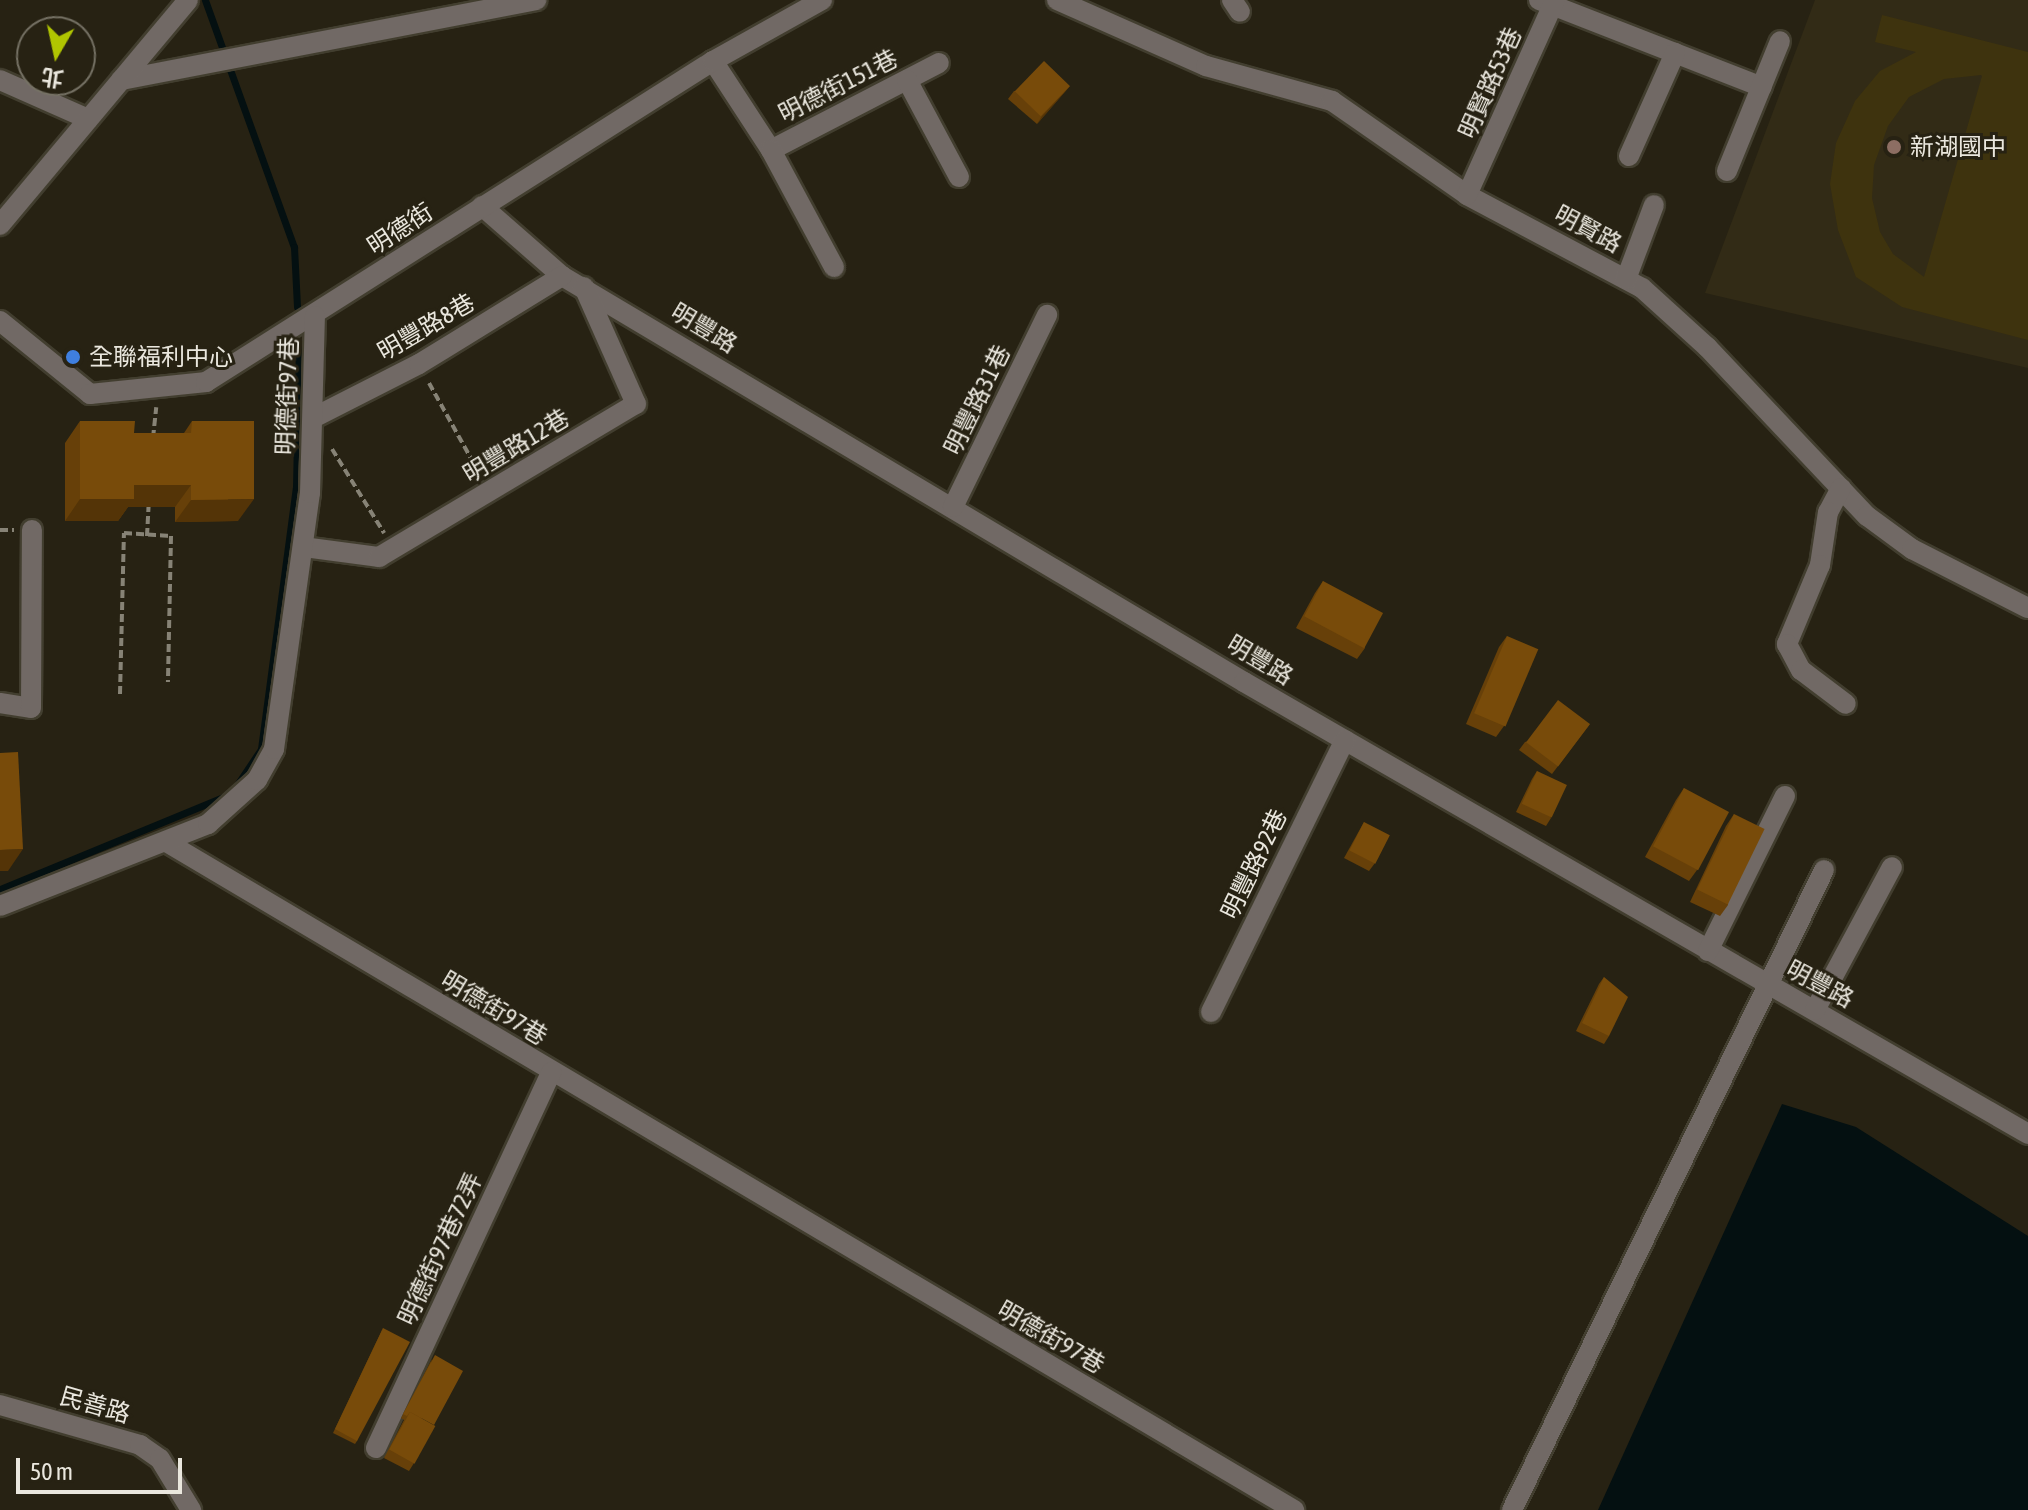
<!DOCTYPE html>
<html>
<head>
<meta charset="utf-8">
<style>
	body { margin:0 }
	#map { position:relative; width:2028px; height:1510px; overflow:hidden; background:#272213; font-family:"Asap Condensed","Noto Sans TC",sans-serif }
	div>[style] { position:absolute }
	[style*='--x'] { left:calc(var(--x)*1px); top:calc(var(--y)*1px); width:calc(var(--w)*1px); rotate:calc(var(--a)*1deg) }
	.built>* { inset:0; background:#322b16 }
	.green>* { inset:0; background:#3e330e }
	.water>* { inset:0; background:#041011 }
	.stream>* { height:7px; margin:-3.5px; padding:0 3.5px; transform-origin:3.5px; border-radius:3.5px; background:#041011 }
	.path>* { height:4px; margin-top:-2px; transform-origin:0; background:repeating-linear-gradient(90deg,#878376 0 8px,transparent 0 12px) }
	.roads { filter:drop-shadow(2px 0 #423e2f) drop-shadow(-2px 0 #423e2f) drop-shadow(0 2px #423e2f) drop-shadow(0 -2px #423e2f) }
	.minor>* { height:20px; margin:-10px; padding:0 10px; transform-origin:10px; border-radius:10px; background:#716965 }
	.wall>* { inset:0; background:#674009 }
	.shaded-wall>* { inset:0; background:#543407 }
	.building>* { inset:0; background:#784b0a; transform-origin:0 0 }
	.dots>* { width:22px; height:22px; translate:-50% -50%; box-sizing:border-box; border:4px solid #272213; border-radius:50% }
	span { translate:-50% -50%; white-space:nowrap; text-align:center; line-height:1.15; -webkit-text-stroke:6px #272213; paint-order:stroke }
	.street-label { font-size:24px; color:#eae7de }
	.poi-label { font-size:24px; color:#eae7de }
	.left { translate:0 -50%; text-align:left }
	.north { position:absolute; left:16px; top:16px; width:80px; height:80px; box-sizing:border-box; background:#272213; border:2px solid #757164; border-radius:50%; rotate:189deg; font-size:22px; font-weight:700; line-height:32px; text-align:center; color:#eae7de }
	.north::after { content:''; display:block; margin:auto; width:28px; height:36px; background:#b0c501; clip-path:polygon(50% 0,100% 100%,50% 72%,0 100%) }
	.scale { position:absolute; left:16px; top:1458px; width:166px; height:36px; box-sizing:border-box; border:4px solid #eae7de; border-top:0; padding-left:10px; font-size:24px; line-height:28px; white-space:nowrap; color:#eae7de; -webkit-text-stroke:6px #272213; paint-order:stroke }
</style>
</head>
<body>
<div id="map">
	<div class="built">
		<i style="clip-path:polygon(1815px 0,2028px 0,2028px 368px,1705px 293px)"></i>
	</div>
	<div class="green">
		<i style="clip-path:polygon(evenodd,1882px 15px,2028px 52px,2028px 340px,1902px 307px,1856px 277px,1838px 230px,1830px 184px,1836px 143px,1855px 101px,1880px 71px,1916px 52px,1875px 42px,1882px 15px,1981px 75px,1982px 76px,1924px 277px,1893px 254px,1880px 232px,1872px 198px,1874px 165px,1888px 126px,1909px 97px,1944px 79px,1981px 75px)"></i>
	</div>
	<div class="water">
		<i style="clip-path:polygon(1782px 1104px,1856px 1127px,2028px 1236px,2028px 1510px,1598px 1510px)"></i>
	</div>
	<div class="stream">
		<i style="--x:205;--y:0;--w:263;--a:70.2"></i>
		<i style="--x:294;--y:247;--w:60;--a:87.1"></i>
		<i style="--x:0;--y:889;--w:250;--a:-22.4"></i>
		<i style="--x:231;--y:794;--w:54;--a:-56.3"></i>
		<i style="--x:261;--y:749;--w:264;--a:-82.4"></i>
		<i style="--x:296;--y:487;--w:141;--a:-88.8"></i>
	</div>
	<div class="path">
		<i style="--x:429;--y:383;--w:103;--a:60.9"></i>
		<i style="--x:153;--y:438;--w:31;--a:-84"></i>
		<i style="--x:332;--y:449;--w:99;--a:58.2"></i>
		<i style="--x:0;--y:530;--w:14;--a:0"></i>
		<i style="--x:147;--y:536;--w:33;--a:-87"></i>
		<i style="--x:120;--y:694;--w:161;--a:-88.6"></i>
		<i style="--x:124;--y:533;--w:47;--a:3.7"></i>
		<i style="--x:171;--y:536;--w:146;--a:91.2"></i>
	</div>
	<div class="roads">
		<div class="minor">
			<i style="--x:1057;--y:0;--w:163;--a:23.9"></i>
			<i style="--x:1206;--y:66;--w:131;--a:15.5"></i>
			<i style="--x:1332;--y:101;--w:165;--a:34.8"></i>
			<i style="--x:1467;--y:195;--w:198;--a:28"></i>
			<i style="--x:1642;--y:288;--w:88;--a:42.2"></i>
			<i style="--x:1707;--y:347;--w:233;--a:46.6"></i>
			<i style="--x:1867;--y:516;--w:56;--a:36.3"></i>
			<i style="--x:1912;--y:549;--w:130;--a:27"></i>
			<i style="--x:1232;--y:0;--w:14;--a:56"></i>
			<i style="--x:1539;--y:0;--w:239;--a:21.3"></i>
			<i style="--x:713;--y:61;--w:106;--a:56.9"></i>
			<i style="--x:771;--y:150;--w:189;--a:-27.4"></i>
			<i style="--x:0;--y:80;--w:96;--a:23.9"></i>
			<i style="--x:121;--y:80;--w:423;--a:-10.9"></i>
			<i style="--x:907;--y:80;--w:110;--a:61.8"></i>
			<i style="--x:771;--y:150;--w:133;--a:61.7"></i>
			<i style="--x:1629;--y:156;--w:113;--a:-65.9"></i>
			<i style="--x:1727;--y:171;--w:140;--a:-67.8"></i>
			<i style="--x:1467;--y:195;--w:214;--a:-65.7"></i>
			<i style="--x:482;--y:206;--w:106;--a:41.2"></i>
			<i style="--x:562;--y:276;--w:794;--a:30.77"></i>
			<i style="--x:1244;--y:682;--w:905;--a:29.96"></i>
			<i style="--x:0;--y:225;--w:293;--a:-50.1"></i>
			<i style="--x:1626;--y:279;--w:79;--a:-69.3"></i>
			<i style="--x:0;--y:321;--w:116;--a:39"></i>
			<i style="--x:90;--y:394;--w:117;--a:-5.9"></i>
			<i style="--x:206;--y:382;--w:600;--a:-32.34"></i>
			<i style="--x:713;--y:61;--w:125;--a:-29.2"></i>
			<i style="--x:313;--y:418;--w:119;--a:-27"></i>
			<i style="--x:419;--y:364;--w:168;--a:-31.6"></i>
			<i style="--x:1841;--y:488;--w:27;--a:118"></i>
			<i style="--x:1828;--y:512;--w:54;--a:98.6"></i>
			<i style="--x:1820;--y:565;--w:86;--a:112.7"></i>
			<i style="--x:1787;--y:644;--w:30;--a:62"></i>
			<i style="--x:1801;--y:670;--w:56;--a:37.1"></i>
			<i style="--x:953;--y:507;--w:214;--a:-63.9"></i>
			<i style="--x:303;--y:547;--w:77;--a:7.5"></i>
			<i style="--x:379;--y:557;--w:299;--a:-30.8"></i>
			<i style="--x:636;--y:404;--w:128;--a:-114"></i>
			<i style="--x:0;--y:703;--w:31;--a:9"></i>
			<i style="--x:31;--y:708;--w:178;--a:-89.7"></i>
			<i style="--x:168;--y:843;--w:1309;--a:30.64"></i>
			<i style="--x:0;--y:906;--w:224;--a:-21.5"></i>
			<i style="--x:208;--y:824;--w:66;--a:-41.9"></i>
			<i style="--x:257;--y:780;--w:35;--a:-61"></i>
			<i style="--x:274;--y:749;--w:259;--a:-82"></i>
			<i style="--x:310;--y:493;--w:177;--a:-88.4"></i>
			<i style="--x:1708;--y:951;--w:173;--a:-63.6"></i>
			<i style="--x:1815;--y:1010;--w:162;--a:-61.7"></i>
			<i style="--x:1211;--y:1012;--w:303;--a:-63.8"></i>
			<i style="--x:0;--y:1405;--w:146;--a:15.9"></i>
			<i style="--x:140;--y:1445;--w:24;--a:35"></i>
			<i style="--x:160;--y:1459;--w:60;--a:58.7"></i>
			<i style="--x:376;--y:1448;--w:415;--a:-65"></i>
			<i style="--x:1512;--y:1510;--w:712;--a:-64.01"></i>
		</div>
	</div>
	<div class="wall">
		<i style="clip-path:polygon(1070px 86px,1037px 124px,1008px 99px,1014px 91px)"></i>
		<i style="clip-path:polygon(80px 421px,134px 433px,184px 433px,192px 421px,238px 521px,175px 522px,175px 507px,128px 507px,118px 521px,65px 521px,65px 443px)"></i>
		<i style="clip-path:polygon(1323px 581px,1365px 648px,1357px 659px,1296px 628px,1315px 593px)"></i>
		<i style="clip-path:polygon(1507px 636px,1504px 726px,1496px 737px,1466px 724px,1499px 647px)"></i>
		<i style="clip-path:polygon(1590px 724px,1552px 774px,1519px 750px,1525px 742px)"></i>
		<i style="clip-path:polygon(1537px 771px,1551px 818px,1546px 826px,1516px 812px,1532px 779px)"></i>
		<i style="clip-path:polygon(1684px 788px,1697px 870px,1689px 881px,1645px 857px,1676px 800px)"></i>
		<i style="clip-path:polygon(1734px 814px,1728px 905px,1720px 916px,1690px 902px,1726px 826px)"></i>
		<i style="clip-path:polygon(1364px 822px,1375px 863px,1369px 871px,1344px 858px)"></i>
		<i style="clip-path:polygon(1604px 977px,1609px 1036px,1604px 1044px,1576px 1031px,1599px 984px)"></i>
		<i style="clip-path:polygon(383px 1328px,357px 1441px,355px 1444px,333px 1433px)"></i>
		<i style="clip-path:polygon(432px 1359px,414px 1463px,409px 1471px,384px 1458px,404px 1420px,401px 1418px)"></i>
	</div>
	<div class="shaded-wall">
		<i style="clip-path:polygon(1070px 86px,1064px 93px,1037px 124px,1042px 116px)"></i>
		<i style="clip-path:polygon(134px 485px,191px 485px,175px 507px,128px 507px,118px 521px,65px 521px,80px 499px)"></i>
		<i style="clip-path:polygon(254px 499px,238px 521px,175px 522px,191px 500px)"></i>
		<i style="clip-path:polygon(23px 849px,8px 871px,0 871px,0 850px)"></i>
	</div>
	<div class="building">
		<i style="left:1044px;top:61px;width:36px;height:42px;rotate:44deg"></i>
		<i style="clip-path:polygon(80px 421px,135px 421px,134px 433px,191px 433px,192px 421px,254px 421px,254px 499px,191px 500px,191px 485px,134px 485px,134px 499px,80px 499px)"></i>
		<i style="left:1323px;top:581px;width:68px;height:40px;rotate:28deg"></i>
		<i style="left:1507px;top:636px;width:34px;height:84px;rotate:23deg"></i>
		<i style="left:1558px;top:700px;width:40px;height:53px;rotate:37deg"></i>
		<i style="clip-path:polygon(18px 752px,23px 849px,0 850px,0 753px)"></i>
		<i style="left:1537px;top:771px;width:33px;height:36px;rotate:25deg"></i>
		<i style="left:1684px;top:788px;width:51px;height:66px;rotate:28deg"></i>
		<i style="left:1734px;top:814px;width:34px;height:84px;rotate:26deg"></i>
		<i style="left:1364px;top:822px;width:29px;height:32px;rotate:27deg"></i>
		<i style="clip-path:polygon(1604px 977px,1628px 997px,1609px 1036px,1582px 1023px)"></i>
		<i style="clip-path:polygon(383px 1328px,410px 1342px,357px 1441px,335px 1429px)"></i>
		<i style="clip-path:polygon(435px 1355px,463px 1371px,434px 1425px,410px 1412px,407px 1416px,403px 1414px)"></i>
		<i style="left:410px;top:1412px;width:29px;height:43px;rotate:29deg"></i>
	</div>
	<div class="dots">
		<i style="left:1894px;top:147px;background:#8d6e63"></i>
		<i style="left:73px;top:357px;background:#3f7fe0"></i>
	</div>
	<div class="street-label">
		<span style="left:1490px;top:83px;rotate:-66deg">明賢路53巷</span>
		<span style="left:838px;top:86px;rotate:-27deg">明德街151巷</span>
		<span style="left:400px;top:229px;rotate:-33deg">明德街</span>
		<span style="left:1588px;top:229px;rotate:28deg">明賢路</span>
		<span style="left:426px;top:327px;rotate:-30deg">明豐路8巷</span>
		<span style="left:704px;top:328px;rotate:31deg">明豐路</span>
		<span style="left:287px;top:396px;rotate:-88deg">明德街97巷</span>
		<span style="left:977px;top:400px;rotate:-64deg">明豐路31巷</span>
		<span style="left:516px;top:446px;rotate:-31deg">明豐路12巷</span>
		<span style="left:1260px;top:660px;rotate:31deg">明豐路</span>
		<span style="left:1254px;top:864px;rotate:-64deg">明豐路92巷</span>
		<span style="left:1820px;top:984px;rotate:28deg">明豐路</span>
		<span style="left:494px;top:1008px;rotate:31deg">明德街97巷</span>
		<span style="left:440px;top:1249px;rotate:-65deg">明德街97巷72弄</span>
		<span style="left:1051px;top:1337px;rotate:30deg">明德街97巷</span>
		<span style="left:95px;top:1405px;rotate:16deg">民善路</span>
	</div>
	<div class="poi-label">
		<span class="left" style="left:1910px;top:147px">新湖國中</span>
		<span class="left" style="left:89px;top:357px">全聯福利中心</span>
	</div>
	<div class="north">北</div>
	<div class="scale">50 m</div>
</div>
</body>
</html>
